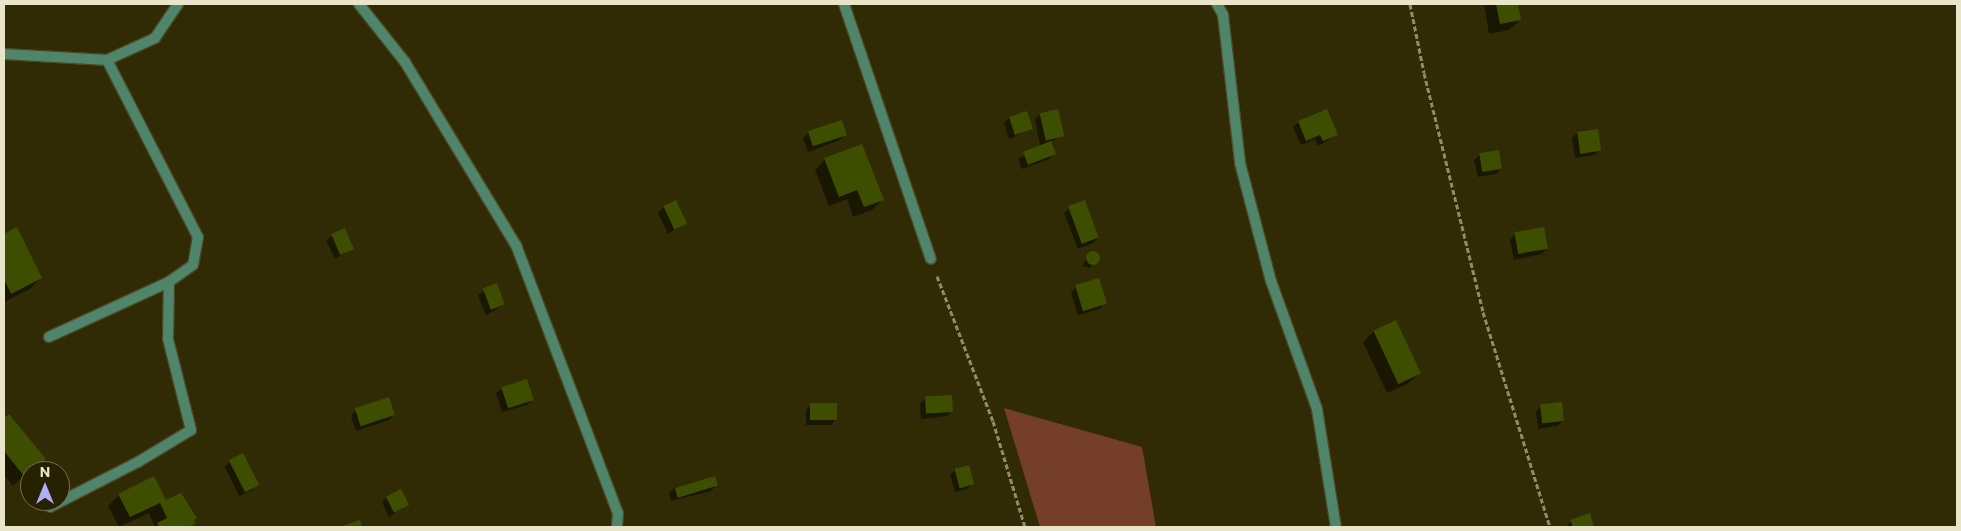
<!DOCTYPE html>
<html>
<head>
<meta charset="utf-8">
<style>
	body { margin:0 }
	#map { position:relative; width:1961px; height:531px; overflow:hidden; background:#302b05; font-family:Commissioner,sans-serif }
	div>[style] { position:absolute }
	[style*='--x'] { left:calc(var(--x)*1px); top:calc(var(--y)*1px); width:calc(var(--w)*1px); rotate:calc(var(--a)*1deg) }
	.green>* { inset:0; background:#743e28 }
	.shadow>* { inset:0; background:#0007 }
	.building>* { inset:0; background:#3e4e00; transform-origin:0 0 }
	.round { border-radius:50% }
	.path>* { height:3px; margin-top:-1.5px; transform-origin:0; background:repeating-linear-gradient(90deg,#8f8c6c 0 5px,transparent 0 7.5px) }
	.roads { filter:drop-shadow(1px 0 #4d4925) drop-shadow(-1px 0 #4d4925) drop-shadow(0 1px #4d4925) drop-shadow(0 -1px #4d4925) }
	.lane>* { height:10px; margin:-5px; padding:0 5px; transform-origin:5px; border-radius:5px; background:#4e856b }
	.street>* { height:10px; margin:-5px; padding:0 5px; transform-origin:5px; border-radius:5px; background:#4e856b }
	span { translate:-50% -50%; white-space:nowrap; text-align:center; line-height:1.15; -webkit-text-stroke:4px #262100; paint-order:stroke }
	.frame { position:absolute; inset:0; border:5px solid #e8e5cb; pointer-events:none }
	.north { position:absolute; left:20px; top:461px; width:50px; height:50px; box-sizing:border-box; background:#262100; border:1px solid #746f51; border-radius:50%; rotate:0deg; font-size:14px; font-weight:700; line-height:20px; text-align:center; color:#e8e5cb }
	.north::after { content:''; display:block; margin:auto; width:18px; height:22px; background:#adaffb; clip-path:polygon(50% 0,100% 100%,50% 72%,0 100%) }
</style>
</head>
<body>
<div id="map">
	<div class="green">
		<i style="clip-path:polygon(1004px 408px,1142px 447px,1156px 527px,1040px 527px)"></i>
	</div>
	<div class="shadow">
		<i style="clip-path:polygon(1484px 4px,1517px 4px,1520px 20px,1509px 30px,1489px 34px)"></i>
		<i style="clip-path:polygon(1040px 114px,1063px 135px,1050px 142px,1054px 154px,1049px 159px,1022px 169px,1018px 159px,1045px 145px,1040px 145px,1035px 119px)"></i>
		<i style="clip-path:polygon(1009px 118px,1031px 129px,1009px 139px,1004px 123px)"></i>
		<i style="clip-path:polygon(1299px 122px,1337px 135px,1318px 146px,1315px 139px,1301px 145px,1293px 127px)"></i>
		<i style="clip-path:polygon(809px 133px,845px 135px,840px 140px,808px 152px,803px 138px)"></i>
		<i style="clip-path:polygon(1577px 133px,1600px 150px,1594px 155px,1575px 158px,1572px 138px)"></i>
		<i style="clip-path:polygon(1480px 155px,1501px 169px,1496px 174px,1478px 177px,1474px 160px)"></i>
		<i style="clip-path:polygon(825px 159px,883px 199px,872px 210px,853px 217px,847px 199px,829px 206px,815px 170px)"></i>
		<i style="clip-path:polygon(664px 207px,685px 223px,668px 234px,658px 213px)"></i>
		<i style="clip-path:polygon(1069px 208px,1098px 238px,1093px 243px,1078px 249px,1064px 213px)"></i>
		<i style="clip-path:polygon(16px 229px,41px 278px,30px 289px,4px 302px,4px 235px)"></i>
		<i style="clip-path:polygon(344px 229px,352px 249px,335px 259px,326px 240px)"></i>
		<i style="clip-path:polygon(1515px 235px,1547px 249px,1542px 254px,1514px 260px,1510px 240px)"></i>
		<i style="clip-path:polygon(1089px 254px,1097px 255px,1090px 268px,1082px 266px)"></i>
		<i style="clip-path:polygon(497px 285px,504px 305px,486px 315px,478px 295px)"></i>
		<i style="clip-path:polygon(1076px 287px,1105px 303px,1100px 309px,1078px 315px,1071px 293px)"></i>
		<i style="clip-path:polygon(1374px 331px,1420px 373px,1409px 383px,1387px 393px,1363px 342px)"></i>
		<i style="clip-path:polygon(502px 388px,532px 400px,527px 405px,502px 412px,496px 393px)"></i>
		<i style="clip-path:polygon(925px 399px,952px 411px,947px 416px,921px 419px,920px 404px)"></i>
		<i style="clip-path:polygon(811px 405px,836px 419px,831px 425px,806px 425px,806px 410px)"></i>
		<i style="clip-path:polygon(1541px 406px,1563px 421px,1557px 426px,1538px 429px,1536px 411px)"></i>
		<i style="clip-path:polygon(356px 410px,394px 415px,389px 420px,356px 431px,351px 416px)"></i>
		<i style="clip-path:polygon(9px 416px,44px 458px,13px 486px,4px 475px,4px 420px)"></i>
		<i style="clip-path:polygon(230px 461px,257px 484px,252px 490px,239px 496px,225px 467px)"></i>
		<i style="clip-path:polygon(955px 470px,972px 484px,967px 489px,955px 492px,950px 475px)"></i>
		<i style="clip-path:polygon(716px 485px,711px 491px,671px 501px,669px 493px,674px 488px)"></i>
		<i style="clip-path:polygon(119px 495px,165px 502px,194px 524px,190px 527px,155px 527px,149px 513px,119px 527px,108px 506px)"></i>
		<i style="clip-path:polygon(387px 497px,408px 505px,389px 517px,382px 502px)"></i>
		<i style="clip-path:polygon(1589px 515px,1593px 527px,1566px 527px,1571px 521px)"></i>
	</div>
	<div class="building">
		<i style="clip-path:polygon(1496px 4px,1518px 4px,1521px 20px,1500px 24px)"></i>
		<i style="left:1058px;top:109px;width:28px;height:19px;rotate:77deg"></i>
		<i style="clip-path:polygon(1327px 109px,1338px 135px,1323px 141px,1320px 135px,1306px 141px,1298px 121px)"></i>
		<i style="left:1027px;top:111px;width:19px;height:19px;rotate:72deg"></i>
		<i style="left:842px;top:120px;width:16px;height:36px;rotate:72deg"></i>
		<i style="left:1598px;top:129px;width:22px;height:21px;rotate:82deg"></i>
		<i style="left:1051px;top:141px;width:14px;height:30px;rotate:69deg"></i>
		<i style="clip-path:polygon(862px 144px,884px 200px,864px 207px,857px 190px,839px 197px,824px 158px)"></i>
		<i style="left:1499px;top:150px;width:19px;height:20px;rotate:81deg"></i>
		<i style="left:676px;top:200px;width:26px;height:14px;rotate:65deg"></i>
		<i style="left:1085px;top:200px;width:40px;height:18px;rotate:70deg"></i>
		<i style="clip-path:polygon(17px 227px,42px 278px,11px 294px,4px 279px,4px 234px)"></i>
		<i style="left:1544px;top:227px;width:22px;height:30px;rotate:80deg"></i>
		<i style="left:345px;top:228px;width:23px;height:15px;rotate:67deg"></i>
		<i class="round" style="left:1086px;top:251px;width:14px;height:14px"></i>
		<i style="left:1099px;top:278px;width:27px;height:25px;rotate:73deg"></i>
		<i style="left:497px;top:283px;width:23px;height:15px;rotate:70deg"></i>
		<i style="left:1396px;top:320px;width:59px;height:25px;rotate:65deg"></i>
		<i style="left:527px;top:379px;width:22px;height:27px;rotate:72deg"></i>
		<i style="left:952px;top:395px;width:17px;height:27px;rotate:87deg"></i>
		<i style="left:389px;top:397px;width:19px;height:36px;rotate:72deg"></i>
		<i style="left:1562px;top:402px;width:19px;height:22px;rotate:84deg"></i>
		<i style="left:810px;top:403px;width:27px;height:17px"></i>
		<i style="clip-path:polygon(9px 414px,46px 459px,24px 476px,4px 451px,4px 418px)"></i>
		<i style="left:243px;top:453px;width:36px;height:16px;rotate:63deg"></i>
		<i style="left:969px;top:465px;width:20px;height:15px;rotate:75deg"></i>
		<i style="clip-path:polygon(154px 476px,166px 500px,181px 493px,197px 518px,194px 520px,195px 524px,188px 527px,159px 527px,157px 523px,167px 518px,160px 503px,130px 517px,118px 494px)"></i>
		<i style="left:715px;top:476px;width:10px;height:42px;rotate:73deg"></i>
		<i style="left:401px;top:489px;width:18px;height:17px;rotate:63deg"></i>
		<i style="clip-path:polygon(1590px 513px,1594px 527px,1573px 527px,1570px 520px)"></i>
		<i style="clip-path:polygon(360px 520px,362px 527px,340px 527px)"></i>
	</div>
	<div class="path">
		<i style="--x:1410;--y:4;--w:70;--a:78.5"></i>
		<i style="--x:1424;--y:73;--w:246;--a:76.1"></i>
		<i style="--x:1483;--y:312;--w:225;--a:72.7"></i>
		<i style="--x:937;--y:276;--w:155;--a:68.9"></i>
		<i style="--x:993;--y:421;--w:111;--a:73.2"></i>
	</div>
	<div class="roads">
		<div class="lane">
			<i style="--x:4;--y:54;--w:103;--a:3.3"></i>
			<i style="--x:107;--y:60;--w:199;--a:62.8"></i>
			<i style="--x:198;--y:237;--w:28;--a:100"></i>
			<i style="--x:193;--y:265;--w:29;--a:145"></i>
			<i style="--x:169;--y:282;--w:132;--a:155.4"></i>
			<i style="--x:50;--y:507;--w:99;--a:-27.1"></i>
			<i style="--x:138;--y:462;--w:62;--a:-31.1"></i>
			<i style="--x:191;--y:430;--w:94;--a:-104.2"></i>
			<i style="--x:168;--y:339;--w:57;--a:-89"></i>
		</div>
		<div class="street">
			<i style="--x:359;--y:4;--w:74;--a:51.6"></i>
			<i style="--x:405;--y:62;--w:214;--a:58.8"></i>
			<i style="--x:516;--y:245;--w:287;--a:69.2"></i>
			<i style="--x:618;--y:513;--w:14;--a:94"></i>
			<i style="--x:844;--y:4;--w:269;--a:71.2"></i>
			<i style="--x:1217;--y:4;--w:13;--a:61"></i>
			<i style="--x:1223;--y:15;--w:149;--a:83.4"></i>
			<i style="--x:1240;--y:163;--w:122;--a:75.3"></i>
			<i style="--x:1271;--y:281;--w:136;--a:70.2"></i>
			<i style="--x:1317;--y:409;--w:120;--a:80.9"></i>
			<i style="--x:107;--y:60;--w:53;--a:-24.6"></i>
			<i style="--x:155;--y:38;--w:41;--a:-55.9"></i>
		</div>
	</div>
	<div class="frame"></div>
	<div class="north">N</div>
</div>
</body>
</html>
